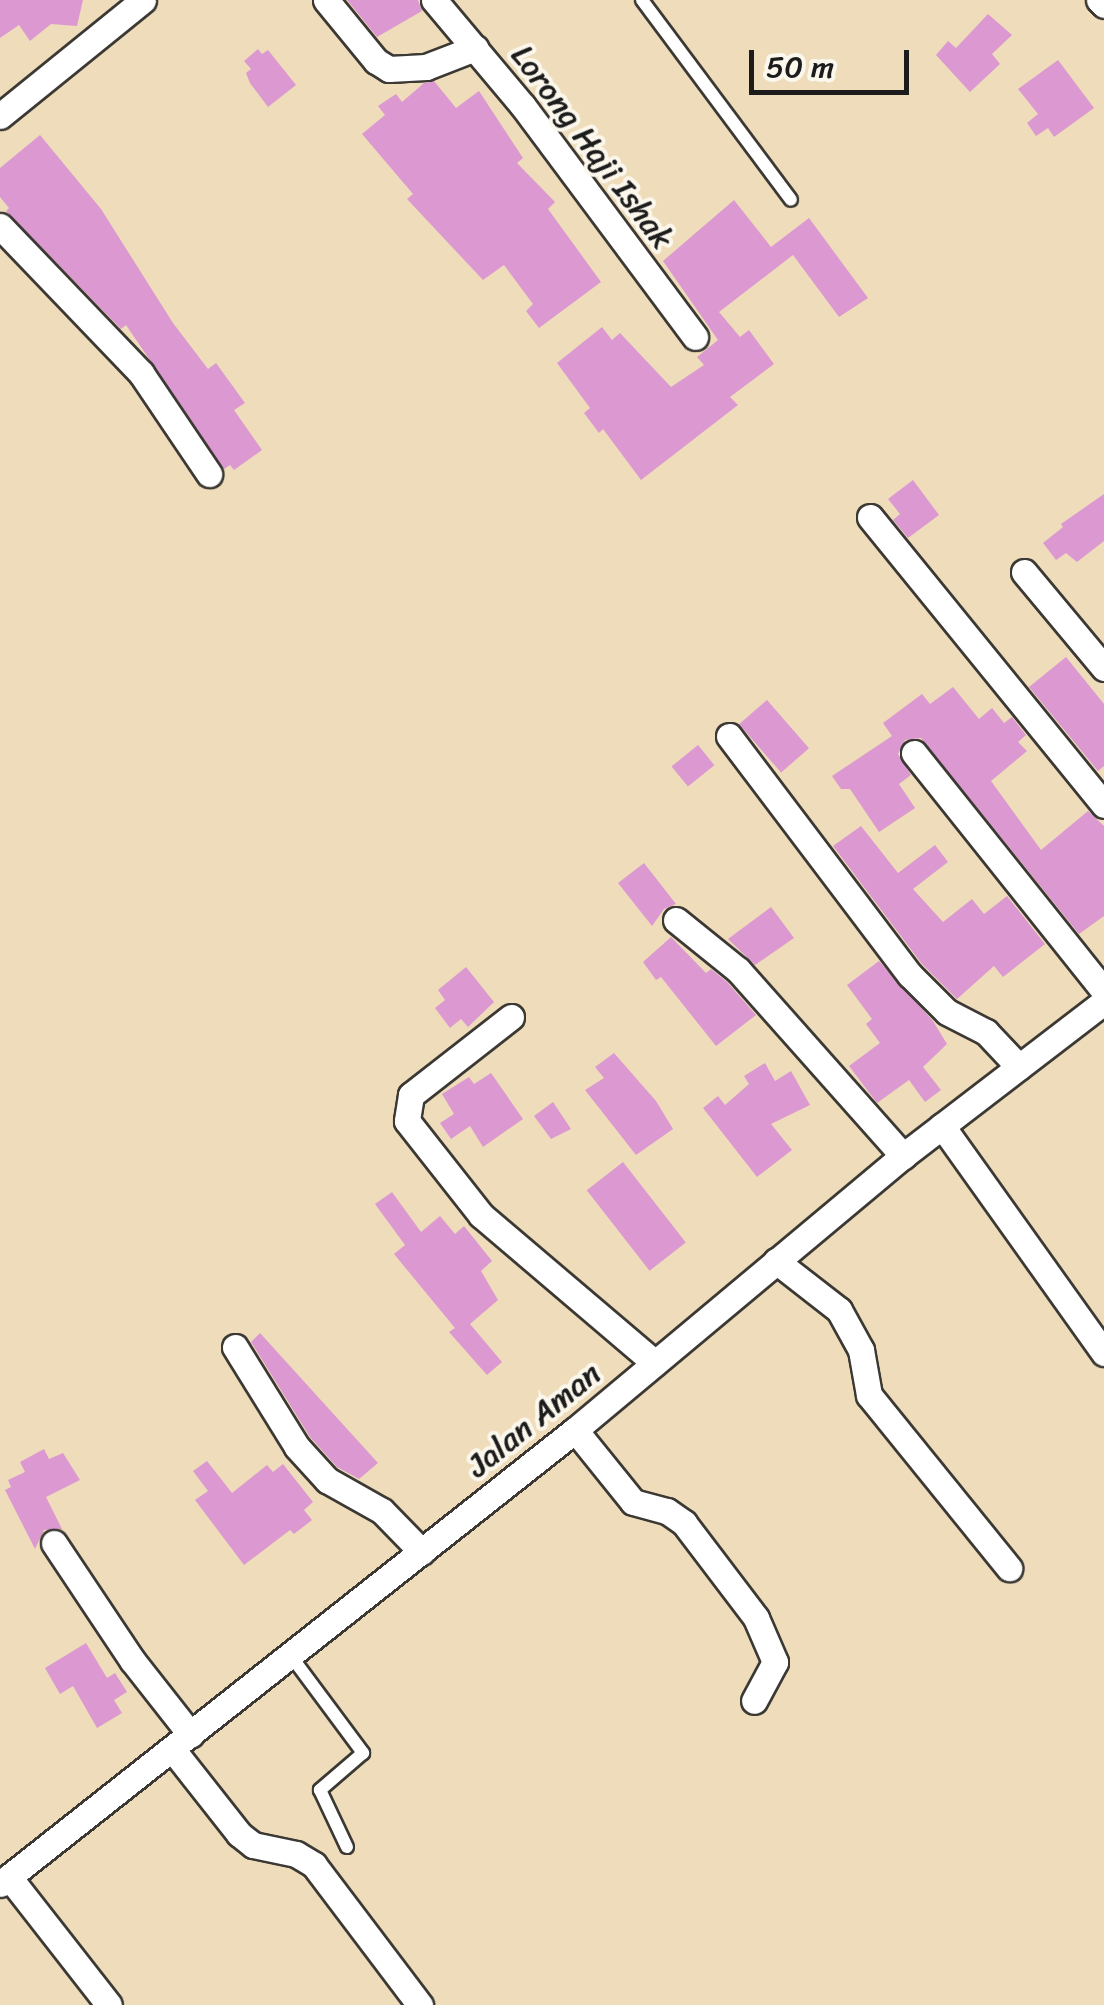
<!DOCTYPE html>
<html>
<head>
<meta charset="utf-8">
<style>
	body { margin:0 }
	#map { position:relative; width:1104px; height:2005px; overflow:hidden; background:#eedcba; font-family:Sriracha,sans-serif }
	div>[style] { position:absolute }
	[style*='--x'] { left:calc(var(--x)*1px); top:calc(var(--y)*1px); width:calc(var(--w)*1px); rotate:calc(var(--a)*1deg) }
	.building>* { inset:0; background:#dc99d1; transform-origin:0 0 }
	.roads { filter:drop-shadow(2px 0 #3c3934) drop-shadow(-2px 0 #3c3934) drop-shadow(0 2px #3c3934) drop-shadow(0 -2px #3c3934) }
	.service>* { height:12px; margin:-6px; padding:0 6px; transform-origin:6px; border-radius:6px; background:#fff }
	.minor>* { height:25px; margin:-12.5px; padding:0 12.5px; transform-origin:12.5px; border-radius:12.5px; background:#fff }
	span { translate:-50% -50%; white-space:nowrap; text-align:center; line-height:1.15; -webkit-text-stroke:8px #fbf7ec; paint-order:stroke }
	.street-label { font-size:32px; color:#1c1c1c }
	.scale { position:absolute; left:749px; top:50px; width:160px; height:45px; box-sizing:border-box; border:5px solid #1c1c1c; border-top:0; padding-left:12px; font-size:30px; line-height:35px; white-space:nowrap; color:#1c1c1c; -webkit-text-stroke:8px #fbf7ec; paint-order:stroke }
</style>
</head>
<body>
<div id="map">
	<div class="building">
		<i style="clip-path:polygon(0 0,83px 0,77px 26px,51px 24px,30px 41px,19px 25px,0 38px)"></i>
		<i style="clip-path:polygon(347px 0,418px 0,422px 11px,377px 37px)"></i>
		<i style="clip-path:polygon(988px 14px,1012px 35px,992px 54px,1000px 64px,970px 92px,936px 55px,948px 41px,956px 48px)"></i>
		<i style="clip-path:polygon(258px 49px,262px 54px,268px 50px,296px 85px,268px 107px,250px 83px,246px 73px,251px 69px,244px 61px)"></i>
		<i style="clip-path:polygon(1058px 60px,1094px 108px,1054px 137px,1048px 128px,1036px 136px,1027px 123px,1038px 114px,1018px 89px)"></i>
		<i style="clip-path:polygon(434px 81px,456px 108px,479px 91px,523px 158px,517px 163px,555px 202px,548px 209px,601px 282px,539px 328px,526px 311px,533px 304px,504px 265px,483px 280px,407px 199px,413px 194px,362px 134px,385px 115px,378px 106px,396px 94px,402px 102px,424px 83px)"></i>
		<i style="clip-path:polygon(40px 135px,101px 209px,173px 323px,208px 369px,216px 363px,245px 403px,234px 410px,262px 450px,234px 470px,230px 465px,224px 469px,126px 325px,121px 329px,6px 211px,9px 208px,0 197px,0 168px)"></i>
		<i style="clip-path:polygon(734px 200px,771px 247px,809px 218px,868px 298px,839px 317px,793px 255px,719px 312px,740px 337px,749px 330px,774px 364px,730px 397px,738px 405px,641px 480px,603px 429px,599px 433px,584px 413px,590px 408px,557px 363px,602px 327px,612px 340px,620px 333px,671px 387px,704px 365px,697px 357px,718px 340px,663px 261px)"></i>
		<i style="clip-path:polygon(913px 480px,939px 515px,908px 538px,893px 520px,900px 514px,888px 499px)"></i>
		<i style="clip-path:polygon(1104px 494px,1104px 541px,1077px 562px,1066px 553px,1056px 560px,1043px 543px,1063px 527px,1061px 524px)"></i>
		<i style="clip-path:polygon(1066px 657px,1104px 704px,1104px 766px,1098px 771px,1029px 687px)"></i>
		<i style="clip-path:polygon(953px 687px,979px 719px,992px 708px,1004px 723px,1012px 717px,1026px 735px,1018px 742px,1027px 751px,991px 781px,1041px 850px,1088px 811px,1104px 826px,1104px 916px,1079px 934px,921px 738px,905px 740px,898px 754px,911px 775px,899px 784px,915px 808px,879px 832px,850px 789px,841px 789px,832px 776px,892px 736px,883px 723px,922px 694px,930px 704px)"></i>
		<i style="left:767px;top:700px;width:64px;height:37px;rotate:49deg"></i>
		<i style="left:698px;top:745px;width:26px;height:34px;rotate:51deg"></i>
		<i style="clip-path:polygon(861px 826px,898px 873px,935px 845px,948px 862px,913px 889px,943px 922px,972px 899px,984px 914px,1007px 896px,1045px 944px,1003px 977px,994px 966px,957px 999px,922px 964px,833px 846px)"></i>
		<i style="clip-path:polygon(644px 863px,676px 904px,664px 909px,652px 926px,618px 883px)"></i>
		<i style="clip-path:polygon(771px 907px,794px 938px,755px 965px,728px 939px)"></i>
		<i style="clip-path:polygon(671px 937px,706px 973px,711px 969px,727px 982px,756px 1015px,716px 1046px,661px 977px,656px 980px,643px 962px)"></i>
		<i style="clip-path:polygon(879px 961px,933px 1021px,947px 1044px,923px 1067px,941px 1090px,925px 1102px,909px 1080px,877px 1103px,849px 1066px,880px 1043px,866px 1024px,872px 1019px,847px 985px)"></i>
		<i style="clip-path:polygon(466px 967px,494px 1002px,468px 1027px,461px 1019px,450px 1028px,435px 1008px,445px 1000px,438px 990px)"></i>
		<i style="clip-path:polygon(614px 1053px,656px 1101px,673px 1129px,636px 1155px,585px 1090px,604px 1078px,595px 1067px)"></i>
		<i style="clip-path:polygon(765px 1063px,775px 1081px,791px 1071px,810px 1105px,771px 1124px,792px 1150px,757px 1177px,703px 1108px,718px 1096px,725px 1105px,749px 1084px,744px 1076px)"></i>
		<i style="clip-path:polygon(491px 1073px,523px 1119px,483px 1147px,470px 1126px,451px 1139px,440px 1123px,454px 1114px,442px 1094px,469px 1077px,474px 1084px)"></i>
		<i style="clip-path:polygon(553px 1102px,571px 1129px,551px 1139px,534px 1116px)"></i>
		<i style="left:623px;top:1162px;width:102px;height:46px;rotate:52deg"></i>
		<i style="clip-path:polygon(392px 1192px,421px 1232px,440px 1216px,455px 1234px,464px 1226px,492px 1261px,481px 1271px,498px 1300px,470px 1324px,502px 1362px,487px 1375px,449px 1332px,455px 1328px,394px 1254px,405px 1245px,375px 1204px)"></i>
		<i style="clip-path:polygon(260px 1333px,378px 1463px,359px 1479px,337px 1467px,310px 1437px,251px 1342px)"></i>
		<i style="clip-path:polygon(44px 1449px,49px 1459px,63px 1453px,80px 1480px,46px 1497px,62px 1529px,44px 1530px,35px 1549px,5px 1490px,11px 1487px,8px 1480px,25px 1472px,20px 1462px)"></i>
		<i style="clip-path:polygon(207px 1461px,232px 1493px,267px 1465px,273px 1472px,283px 1464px,313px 1502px,304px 1510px,312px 1520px,294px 1534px,290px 1530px,244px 1565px,195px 1500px,208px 1491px,193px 1471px)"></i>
		<i style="clip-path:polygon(86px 1643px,107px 1678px,115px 1673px,127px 1692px,114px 1700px,122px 1713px,97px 1728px,73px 1686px,60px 1694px,45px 1668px)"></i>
	</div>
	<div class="roads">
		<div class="service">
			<i style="--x:642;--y:0;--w:249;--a:53.3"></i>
			<i style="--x:291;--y:1656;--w:121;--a:53.4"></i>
			<i style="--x:363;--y:1753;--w:57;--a:139.3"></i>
			<i style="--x:320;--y:1790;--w:63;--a:64.7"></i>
		</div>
		<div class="minor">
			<i style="--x:326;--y:0;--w:79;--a:50.7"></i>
			<i style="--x:376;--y:61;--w:15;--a:32"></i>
			<i style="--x:389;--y:69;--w:37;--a:-3"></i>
			<i style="--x:426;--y:67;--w:53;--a:-21.2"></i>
			<i style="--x:434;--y:0;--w:138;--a:50"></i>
			<i style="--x:523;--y:106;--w:288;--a:53.3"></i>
			<i style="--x:1099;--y:0;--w:7;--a:45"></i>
			<i style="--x:0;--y:116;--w:184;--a:-39"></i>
			<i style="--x:0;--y:226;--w:204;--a:46.2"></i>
			<i style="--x:141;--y:373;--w:122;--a:56"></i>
			<i style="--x:870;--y:517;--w:371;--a:50.9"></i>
			<i style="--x:1024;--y:572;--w:125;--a:50.2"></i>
			<i style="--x:729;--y:736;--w:300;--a:52.9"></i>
			<i style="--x:910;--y:975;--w:52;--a:45"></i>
			<i style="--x:947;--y:1012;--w:44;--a:27.1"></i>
			<i style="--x:986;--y:1032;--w:48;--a:46.7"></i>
			<i style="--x:914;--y:753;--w:305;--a:51.4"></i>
			<i style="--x:676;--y:920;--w:80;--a:38.9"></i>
			<i style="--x:738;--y:970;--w:249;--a:48.4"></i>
			<i style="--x:511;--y:1017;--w:127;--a:142"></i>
			<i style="--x:411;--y:1095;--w:26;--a:99"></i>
			<i style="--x:407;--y:1121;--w:120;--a:51.8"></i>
			<i style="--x:481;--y:1215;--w:228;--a:40.4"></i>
			<i style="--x:942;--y:1126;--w:279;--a:54.5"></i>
			<i style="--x:776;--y:1261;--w:80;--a:37.9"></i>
			<i style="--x:839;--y:1310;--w:46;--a:61.2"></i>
			<i style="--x:861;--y:1350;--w:46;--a:79.9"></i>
			<i style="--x:869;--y:1395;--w:223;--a:51"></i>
			<i style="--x:235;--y:1347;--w:118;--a:58.2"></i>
			<i style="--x:297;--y:1447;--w:45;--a:47.7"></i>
			<i style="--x:327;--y:1480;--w:63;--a:29.4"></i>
			<i style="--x:382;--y:1511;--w:57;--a:45.7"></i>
			<i style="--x:575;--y:1430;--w:92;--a:51.1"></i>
			<i style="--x:633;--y:1502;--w:35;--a:15"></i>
			<i style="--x:667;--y:1511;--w:21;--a:35"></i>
			<i style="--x:684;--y:1523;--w:119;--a:52.8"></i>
			<i style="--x:756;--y:1618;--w:48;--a:66.6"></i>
			<i style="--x:775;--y:1662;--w:44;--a:118.3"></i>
			<i style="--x:54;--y:1543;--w:141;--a:56.3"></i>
			<i style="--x:132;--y:1660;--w:95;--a:51.8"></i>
			<i style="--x:173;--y:1750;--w:107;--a:51.8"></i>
			<i style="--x:239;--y:1834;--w:18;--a:38"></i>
			<i style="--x:253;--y:1845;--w:44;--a:11.8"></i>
			<i style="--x:296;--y:1854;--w:21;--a:31"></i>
			<i style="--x:314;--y:1865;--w:176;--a:52.9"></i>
			<i style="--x:9;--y:1877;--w:162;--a:52"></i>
			<i style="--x:0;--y:1884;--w:733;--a:-38.29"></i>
			<i style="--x:575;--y:1430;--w:427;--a:-39.9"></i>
			<i style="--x:903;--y:1156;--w:253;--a:-37.5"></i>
		</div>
	</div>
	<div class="street-label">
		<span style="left:592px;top:147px;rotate:53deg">Lorong Haji Ishak</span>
		<span style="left:534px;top:1420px;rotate:-39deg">Jalan Aman</span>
	</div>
	<div class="scale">50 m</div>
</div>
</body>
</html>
